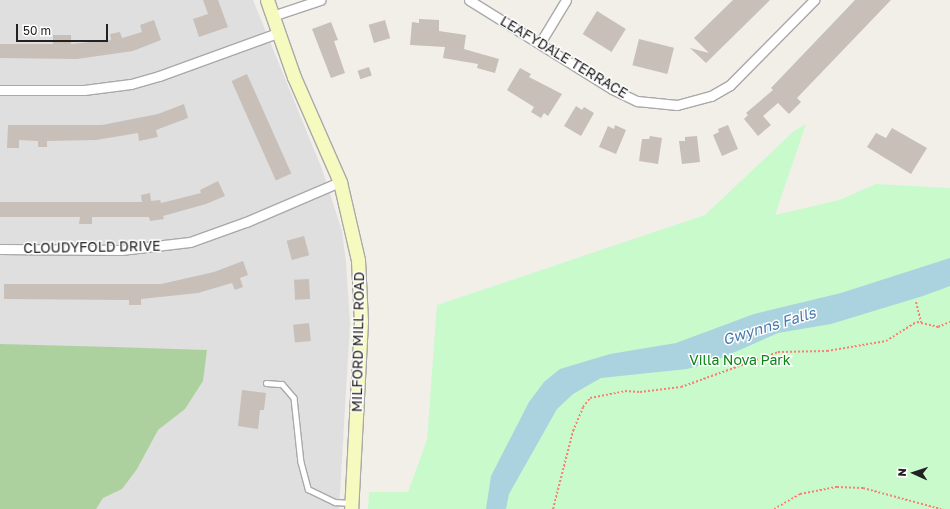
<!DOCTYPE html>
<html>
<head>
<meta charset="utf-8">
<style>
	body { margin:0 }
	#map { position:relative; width:950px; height:509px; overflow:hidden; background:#f2efe9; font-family:"Golos Text",sans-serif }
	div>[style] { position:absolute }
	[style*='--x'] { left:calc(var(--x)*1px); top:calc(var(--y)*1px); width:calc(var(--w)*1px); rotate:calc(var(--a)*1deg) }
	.residential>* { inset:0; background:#e0dfdf }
	.forest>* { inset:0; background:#add19e }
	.park>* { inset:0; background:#c8facc }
	.water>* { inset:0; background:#aad3df }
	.building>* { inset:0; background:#c7bfb8; transform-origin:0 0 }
	.path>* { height:2px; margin-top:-1px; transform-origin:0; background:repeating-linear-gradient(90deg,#fa8072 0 2px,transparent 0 4px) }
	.roads { filter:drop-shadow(1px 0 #a9a9a9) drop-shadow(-1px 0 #a9a9a9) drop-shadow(0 1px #a9a9a9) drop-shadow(0 -1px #a9a9a9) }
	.service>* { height:4.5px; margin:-2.25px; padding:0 2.25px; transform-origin:2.25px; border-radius:2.25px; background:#fff }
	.minor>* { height:9px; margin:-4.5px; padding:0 4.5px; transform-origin:4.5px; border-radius:4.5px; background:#fff }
	.secondary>* { height:13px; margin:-6.5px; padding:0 6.5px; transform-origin:6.5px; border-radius:6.5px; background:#f7fabf }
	span { translate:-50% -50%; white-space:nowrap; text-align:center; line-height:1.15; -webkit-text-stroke:3px #fff; paint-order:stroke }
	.street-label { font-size:14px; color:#222 }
	.park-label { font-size:14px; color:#0c8416 }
	.water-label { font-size:15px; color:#4a7aab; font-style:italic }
	.north { position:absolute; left:894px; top:453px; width:40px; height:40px; -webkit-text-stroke:3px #fff; paint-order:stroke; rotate:273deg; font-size:11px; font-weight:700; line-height:16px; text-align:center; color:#222 }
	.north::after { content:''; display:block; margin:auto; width:14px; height:18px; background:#222; clip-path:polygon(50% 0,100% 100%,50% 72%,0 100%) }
	.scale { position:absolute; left:16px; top:24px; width:92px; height:18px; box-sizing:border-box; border:2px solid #222; border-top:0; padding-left:5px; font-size:12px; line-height:14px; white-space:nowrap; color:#222; -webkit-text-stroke:3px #fff; paint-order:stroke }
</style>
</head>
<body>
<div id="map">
	<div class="residential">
		<i style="clip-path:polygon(0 0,253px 0,322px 169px,342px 231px,346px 262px,350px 324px,339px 509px,0 509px)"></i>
	</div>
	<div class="forest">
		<i style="clip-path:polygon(0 344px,113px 347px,207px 350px,203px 381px,185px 409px,158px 430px,137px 469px,122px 489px,103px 498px,96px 509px,0 509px)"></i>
	</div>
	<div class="park">
		<i style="clip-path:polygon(806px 124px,775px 215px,839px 200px,876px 184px,950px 188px,950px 509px,368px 509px,369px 492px,408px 492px,427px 440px,437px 305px,705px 215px,794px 131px)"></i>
	</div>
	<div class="water">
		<i style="clip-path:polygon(950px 258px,950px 286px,923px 296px,831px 324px,778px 333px,710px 363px,687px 369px,601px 378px,573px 394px,557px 409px,509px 494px,506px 509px,486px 509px,491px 476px,529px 402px,544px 382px,560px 369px,610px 354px,676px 343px,754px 314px,841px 293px)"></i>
	</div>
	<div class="building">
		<i style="clip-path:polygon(203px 0,218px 0,228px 27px,199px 37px,193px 19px,208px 14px)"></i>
		<i style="clip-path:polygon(733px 0,770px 0,706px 63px,690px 48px,709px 53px,694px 38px)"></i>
		<i style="clip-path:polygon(855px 0,891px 0,797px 98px,801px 102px,789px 114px,778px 103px,763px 116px,771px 125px,758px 136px,744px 119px,748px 115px,746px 113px,773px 90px,771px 88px)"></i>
		<i style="left:597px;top:11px;width:34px;height:27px;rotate:32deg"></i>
		<i style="clip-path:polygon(419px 19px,439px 20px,439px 31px,466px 35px,464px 49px,499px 59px,495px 73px,477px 68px,478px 64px,443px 58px,445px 47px,410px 45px,412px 22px,419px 23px)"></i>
		<i style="clip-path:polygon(154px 20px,161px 40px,133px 51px,77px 59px,0 58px,0 44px,53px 44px,53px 35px,71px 35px,71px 44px,111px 40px,110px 34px,120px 32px,122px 38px,142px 32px,140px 25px)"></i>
		<i style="left:385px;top:20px;width:19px;height:17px;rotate:74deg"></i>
		<i style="clip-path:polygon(331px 22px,338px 40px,334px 41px,345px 73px,331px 78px,312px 29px)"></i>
		<i style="left:639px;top:39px;width:36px;height:27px;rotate:14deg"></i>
		<i style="left:369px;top:67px;width:9px;height:12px;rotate:72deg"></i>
		<i style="clip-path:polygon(520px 68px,531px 74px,529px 77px,562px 94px,548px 116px,544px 113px,541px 118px,531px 112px,534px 107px,507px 90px)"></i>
		<i style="left:247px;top:74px;width:109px;height:17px;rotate:66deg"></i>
		<i style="clip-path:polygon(184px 104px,188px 118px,156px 130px,158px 137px,139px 141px,138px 133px,96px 140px,47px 141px,47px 147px,38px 147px,38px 141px,19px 140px,19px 148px,7px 148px,8px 125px,102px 125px,158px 114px)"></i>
		<i style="clip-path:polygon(576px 106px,582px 110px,584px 107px,594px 113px,581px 136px,564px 126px)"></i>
		<i style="clip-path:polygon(615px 125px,626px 130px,616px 154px,599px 147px,608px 126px,614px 129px)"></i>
		<i style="clip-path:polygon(728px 125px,738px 149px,722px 156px,713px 135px,719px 132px,718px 129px)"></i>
		<i style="clip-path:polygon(892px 128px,927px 148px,911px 174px,867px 147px,876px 133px,886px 138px)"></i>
		<i style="clip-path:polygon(650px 136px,662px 138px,658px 164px,639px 161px,642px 139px,649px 139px)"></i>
		<i style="clip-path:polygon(697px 136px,700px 162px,682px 164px,679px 141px,685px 141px,685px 137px)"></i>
		<i style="clip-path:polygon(218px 181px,225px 196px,206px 204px,163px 216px,164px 219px,150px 221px,149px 217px,92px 217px,92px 224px,79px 224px,80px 217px,0 217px,0 202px,142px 202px,141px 195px,150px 193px,151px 201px,160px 200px,161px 203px,201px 193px,200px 190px)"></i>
		<i style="left:304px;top:236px;width:20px;height:18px;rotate:75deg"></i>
		<i style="clip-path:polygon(243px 261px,248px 275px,240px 278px,243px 287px,235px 290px,232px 283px,198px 293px,141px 299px,141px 305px,129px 305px,129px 300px,4px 299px,4px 284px,161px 284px,214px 272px)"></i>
		<i style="left:309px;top:279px;width:20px;height:15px;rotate:87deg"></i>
		<i style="left:309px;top:323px;width:18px;height:16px;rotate:84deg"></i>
		<i style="clip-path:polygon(242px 390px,266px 393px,264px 410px,260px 410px,258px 429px,238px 426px)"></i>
	</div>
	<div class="path">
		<i style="--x:916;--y:302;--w:21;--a:76"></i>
		<i style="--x:553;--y:509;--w:81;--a:-75.6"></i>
		<i style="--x:573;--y:431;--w:26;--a:-67"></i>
		<i style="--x:583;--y:407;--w:11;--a:-52"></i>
		<i style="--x:590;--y:398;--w:36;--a:-11"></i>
		<i style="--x:625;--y:391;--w:15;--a:4"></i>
		<i style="--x:640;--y:392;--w:41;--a:-7"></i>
		<i style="--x:681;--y:387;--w:103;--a:-19.8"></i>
		<i style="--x:778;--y:352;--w:49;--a:-1.2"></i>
		<i style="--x:827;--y:351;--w:60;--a:-9.6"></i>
		<i style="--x:886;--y:341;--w:36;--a:-32"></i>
		<i style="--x:917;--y:322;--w:22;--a:13"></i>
		<i style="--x:938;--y:327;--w:13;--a:-23"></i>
		<i style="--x:774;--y:509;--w:30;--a:-30"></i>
		<i style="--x:800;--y:494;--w:38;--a:-11"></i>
		<i style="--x:837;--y:487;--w:26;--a:2"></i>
		<i style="--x:863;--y:488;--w:81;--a:15.1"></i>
	</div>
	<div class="roads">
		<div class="service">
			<i style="--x:266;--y:383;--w:16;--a:4"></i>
			<i style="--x:282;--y:384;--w:18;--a:49"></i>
			<i style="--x:294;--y:398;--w:64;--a:83.8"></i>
			<i style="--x:301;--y:462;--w:28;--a:75"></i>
			<i style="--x:308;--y:489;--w:30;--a:26"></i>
			<i style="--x:335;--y:502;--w:15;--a:4"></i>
		</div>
		<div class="minor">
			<i style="--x:469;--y:0;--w:168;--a:31.9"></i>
			<i style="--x:612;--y:89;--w:28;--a:26"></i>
			<i style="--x:637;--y:101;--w:40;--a:5.7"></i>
			<i style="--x:677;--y:105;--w:35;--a:-15"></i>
			<i style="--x:711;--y:96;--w:22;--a:-30"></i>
			<i style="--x:730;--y:85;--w:120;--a:-45.3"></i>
			<i style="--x:272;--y:16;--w:51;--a:-18.4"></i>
			<i style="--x:540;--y:43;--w:50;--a:-58.8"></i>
			<i style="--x:0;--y:90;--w:84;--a:0"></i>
			<i style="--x:84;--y:90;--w:47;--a:-7.3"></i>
			<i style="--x:131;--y:84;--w:29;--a:-16"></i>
			<i style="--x:159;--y:76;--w:126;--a:-20"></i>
			<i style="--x:0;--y:249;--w:121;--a:0.5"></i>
			<i style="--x:121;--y:250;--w:69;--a:-6.6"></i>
			<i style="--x:190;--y:242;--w:59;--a:-19.7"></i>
			<i style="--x:246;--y:222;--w:102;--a:-23.1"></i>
		</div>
		<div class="secondary">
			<i style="--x:267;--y:0;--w:82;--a:70.7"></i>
			<i style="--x:294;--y:77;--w:115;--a:66.3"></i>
			<i style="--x:340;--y:182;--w:80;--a:77"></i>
			<i style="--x:358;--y:260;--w:61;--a:87.2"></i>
			<i style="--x:361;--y:321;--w:188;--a:93"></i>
		</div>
	</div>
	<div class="street-label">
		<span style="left:564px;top:57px;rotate:31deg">LEAFYDALE TERRACE</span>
		<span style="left:92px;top:247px;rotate:-1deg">CLOUDYFOLD DRIVE</span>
		<span style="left:358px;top:342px;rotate:-89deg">MILFORD MILL ROAD</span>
	</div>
	<div class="park-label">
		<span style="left:740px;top:360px">Villa Nova Park</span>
	</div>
	<div class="water-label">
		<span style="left:769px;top:326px;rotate:-17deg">Gwynns Falls</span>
	</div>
	<div class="north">N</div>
	<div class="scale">50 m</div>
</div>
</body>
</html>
